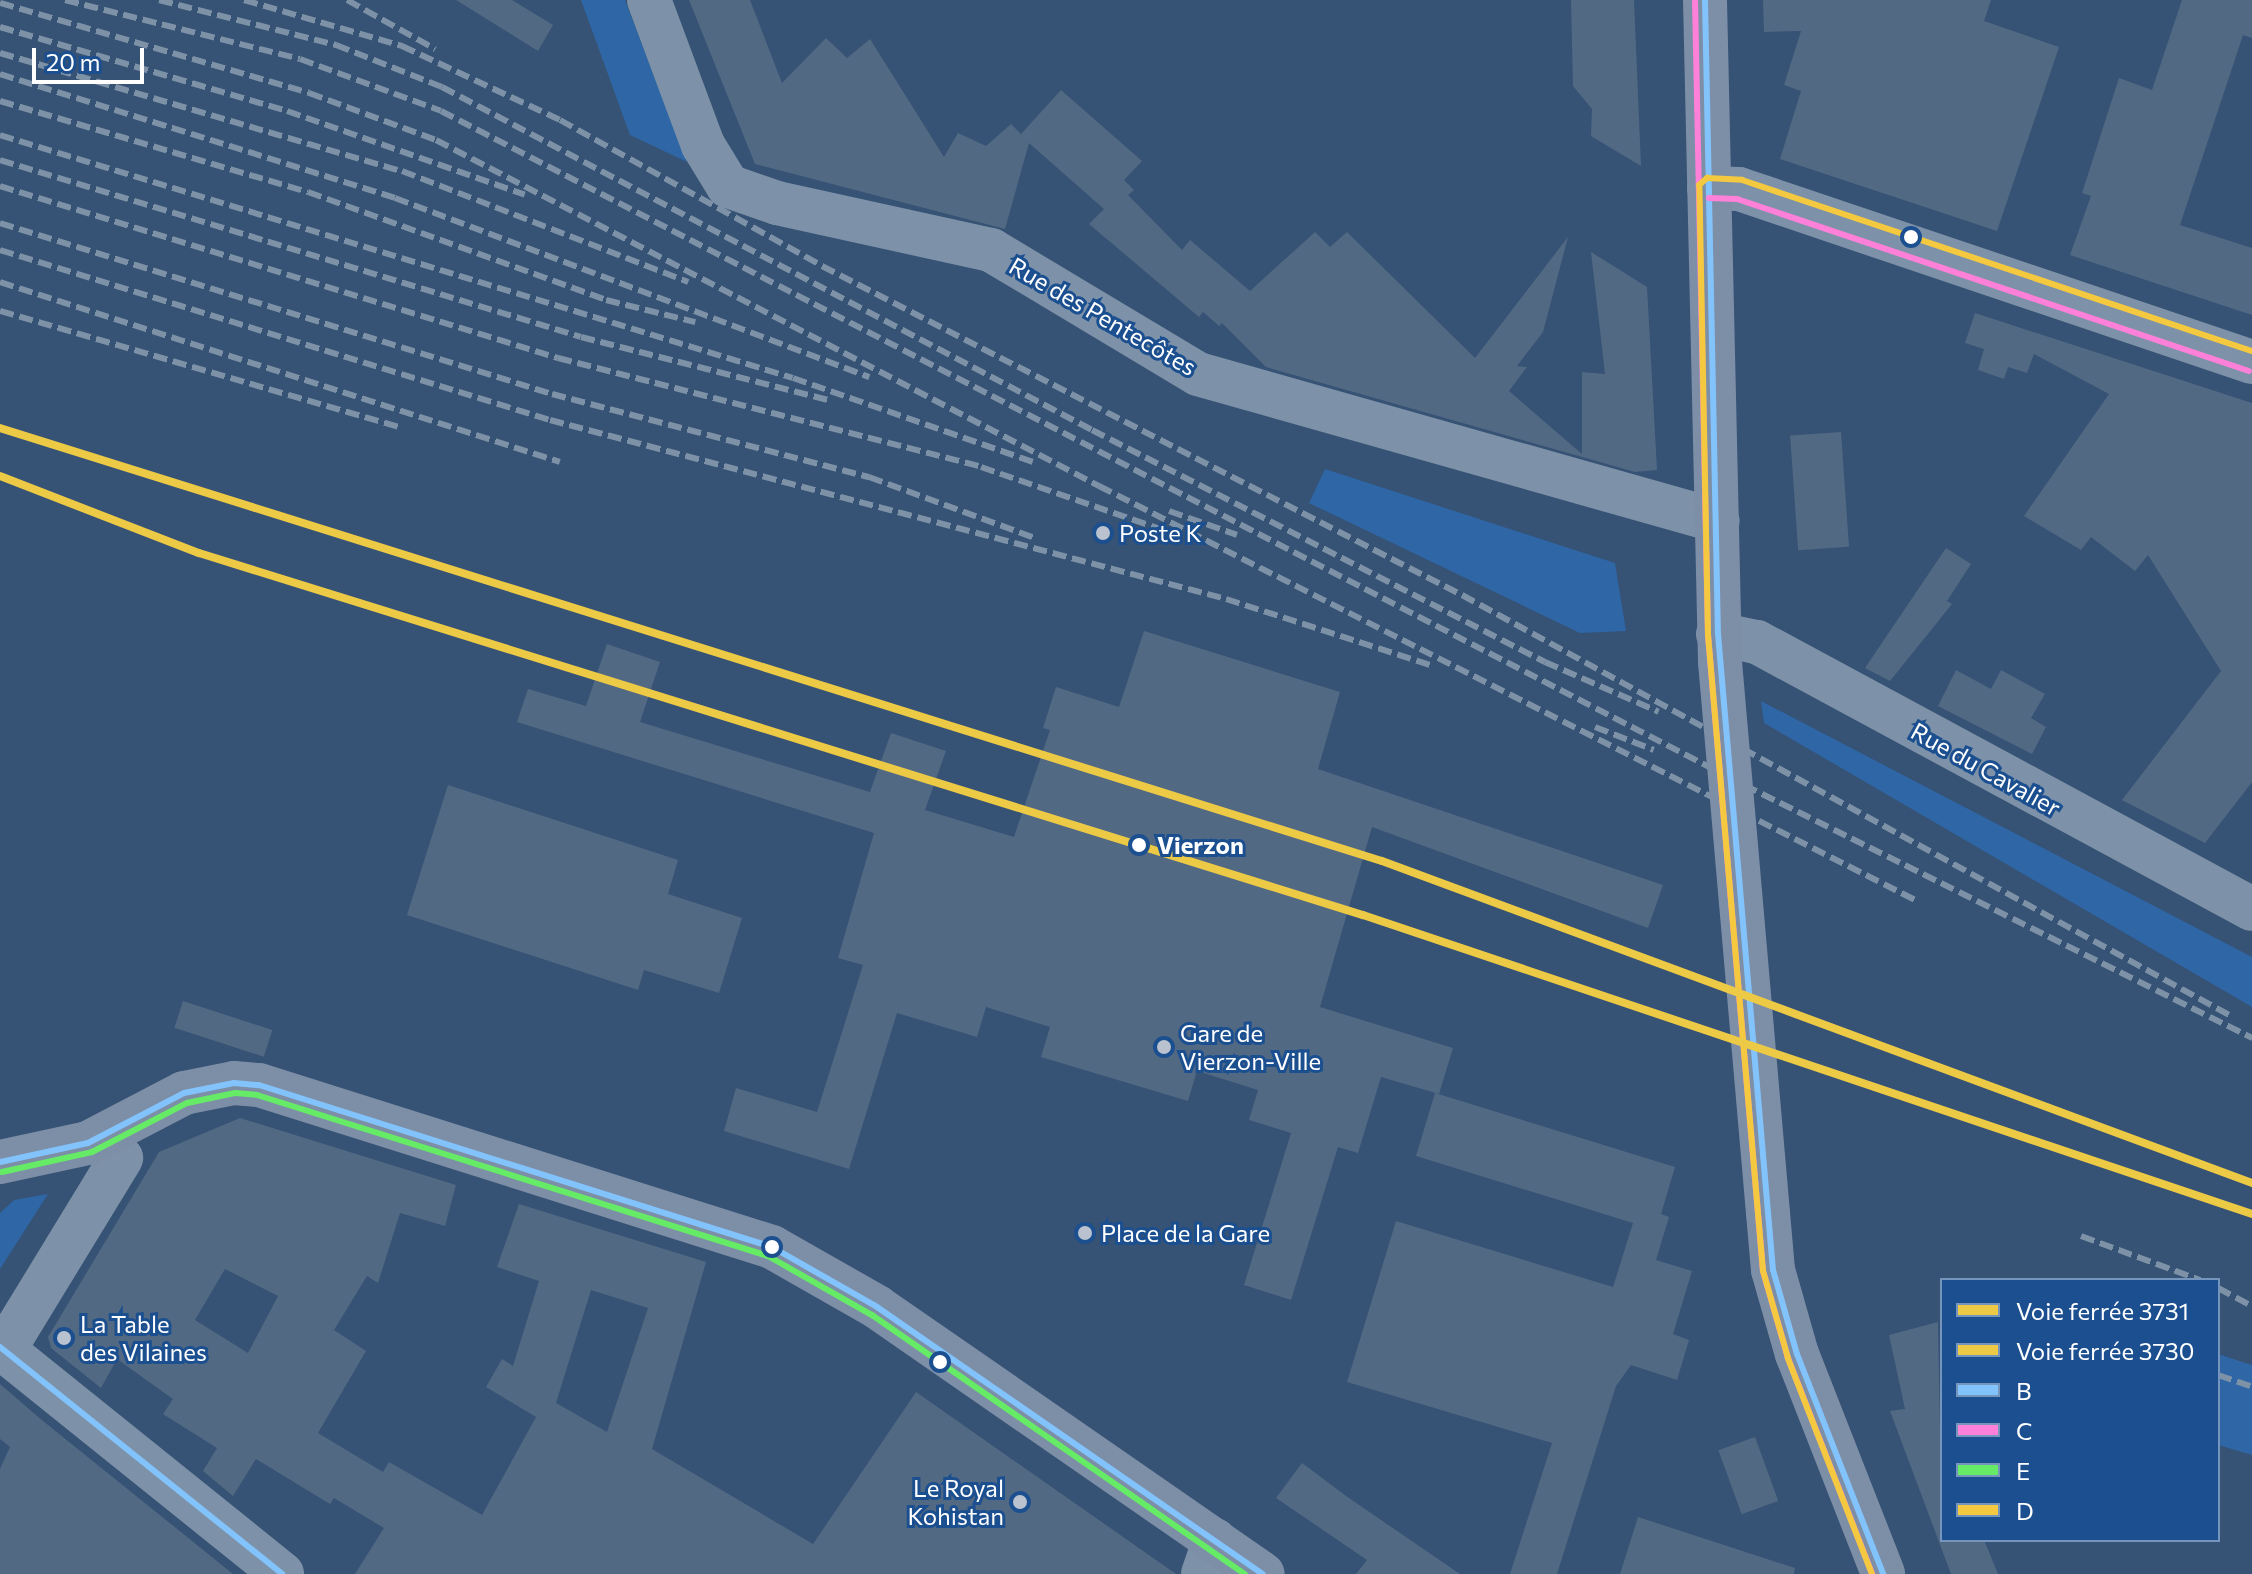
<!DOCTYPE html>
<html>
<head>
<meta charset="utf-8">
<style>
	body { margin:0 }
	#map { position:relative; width:2252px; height:1574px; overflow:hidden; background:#365274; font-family:Commissioner,sans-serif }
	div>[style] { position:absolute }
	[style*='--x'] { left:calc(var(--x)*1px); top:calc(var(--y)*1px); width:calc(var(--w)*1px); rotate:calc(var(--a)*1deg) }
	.green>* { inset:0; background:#2f66a5 }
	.building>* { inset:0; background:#526984; transform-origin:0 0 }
	.minor>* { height:44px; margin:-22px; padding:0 22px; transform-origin:22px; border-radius:22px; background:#7d92a8 }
	.major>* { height:44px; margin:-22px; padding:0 22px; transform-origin:22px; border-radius:22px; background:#7d8ea7 }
	.rail>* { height:6px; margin-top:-3px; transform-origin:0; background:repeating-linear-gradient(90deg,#7e92a7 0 14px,transparent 0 20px) }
	.major-bridge>* { height:44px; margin:-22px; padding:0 22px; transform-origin:22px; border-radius:22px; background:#7d8ea7 }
	.bus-1>* { height:6px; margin:-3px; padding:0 3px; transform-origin:3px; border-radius:3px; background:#83c3fc }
	.bus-2>* { height:6px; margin:-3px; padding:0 3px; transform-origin:3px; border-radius:3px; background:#ff80d8 }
	.bus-3>* { height:6px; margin:-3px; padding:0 3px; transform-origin:3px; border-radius:3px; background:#66eb66 }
	.bus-4>* { height:6px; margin:-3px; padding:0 3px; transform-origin:3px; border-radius:3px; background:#f4c940 }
	.rail-1>* { height:8px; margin:-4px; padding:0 4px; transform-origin:4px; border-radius:4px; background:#edca46 }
	.rail-2>* { height:8px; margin:-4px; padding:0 4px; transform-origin:4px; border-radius:4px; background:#edca46 }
	.dots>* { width:22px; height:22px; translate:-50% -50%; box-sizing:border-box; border:4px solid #1b4f8f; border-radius:50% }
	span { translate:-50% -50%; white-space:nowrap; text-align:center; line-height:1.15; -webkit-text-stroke:6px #1b4f8f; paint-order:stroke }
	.street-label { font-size:24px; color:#fff }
	.poi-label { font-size:24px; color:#fff }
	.left { translate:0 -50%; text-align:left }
	.right { translate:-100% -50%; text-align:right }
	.stop-label { font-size:24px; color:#fff; font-weight:700 }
	.legend { position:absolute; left:1940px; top:1278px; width:280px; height:264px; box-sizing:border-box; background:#1b4f8f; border:2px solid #7695bc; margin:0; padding:10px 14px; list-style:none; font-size:24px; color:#fff }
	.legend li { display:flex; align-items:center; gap:16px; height:40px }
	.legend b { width:40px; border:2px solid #7695bc }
	.scale { position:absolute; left:32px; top:48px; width:112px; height:36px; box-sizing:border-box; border:4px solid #fff; border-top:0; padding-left:10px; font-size:24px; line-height:28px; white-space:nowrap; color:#fff; -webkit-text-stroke:6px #1b4f8f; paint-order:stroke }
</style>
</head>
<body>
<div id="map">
	<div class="green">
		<i style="clip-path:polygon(581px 0,625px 0,687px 162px,630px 135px)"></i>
		<i style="clip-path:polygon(1325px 469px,1615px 563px,1626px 631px,1580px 633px,1309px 503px)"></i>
		<i style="clip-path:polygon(1761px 701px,2252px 957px,2252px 1007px,1764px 723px)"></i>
		<i style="clip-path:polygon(48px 1194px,0 1269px,0 1213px,14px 1200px)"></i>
		<i style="clip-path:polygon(2218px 1354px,2252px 1365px,2252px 1455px,2218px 1445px)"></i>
	</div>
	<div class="building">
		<i style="clip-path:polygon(456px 0,512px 0,553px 25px,538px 51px)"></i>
		<i style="clip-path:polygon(689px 0,750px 0,782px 83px,826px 38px,847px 58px,870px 39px,944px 157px,958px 133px,986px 146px,1011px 124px,1021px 134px,1061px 90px,1142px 161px,1124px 180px,1134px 190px,1128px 195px,1182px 250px,1190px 240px,1250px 291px,1315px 232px,1330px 247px,1347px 232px,1475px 358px,1568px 237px,1543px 332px,1517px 366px,1527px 367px,1509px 391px,1582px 454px,1582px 372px,1605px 374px,1591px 252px,1647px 287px,1657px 470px,1635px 472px,1266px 367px,1222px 323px,1219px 326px,1203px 312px,1199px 317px,1089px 224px,1104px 209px,1029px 143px,1005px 229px,755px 164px)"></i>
		<i style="clip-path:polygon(1571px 0,1634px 0,1641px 166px,1591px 136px,1592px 109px,1573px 86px)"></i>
		<i style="clip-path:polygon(1763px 0,1991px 0,1984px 21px,2059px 47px,1997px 231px,1780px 159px,1801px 91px,1784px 85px,1801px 31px,1764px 32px)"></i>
		<i style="clip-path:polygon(2182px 0,2252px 0,2252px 38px,2243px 35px,2180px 225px,2252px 248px,2252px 315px,2070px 255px,2091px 196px,2082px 193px,2119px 78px,2152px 90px)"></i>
		<i style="clip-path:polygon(1975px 313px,2252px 403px,2252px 782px,2205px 843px,2122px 800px,2221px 671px,2148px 555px,2135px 571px,2091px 537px,2081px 550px,2024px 516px,2109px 394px,2034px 354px,2027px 373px,2008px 367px,2004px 379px,1978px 370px,1984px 349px,1965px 343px)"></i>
		<i style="left:1841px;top:432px;width:115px;height:51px;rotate:86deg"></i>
		<i style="clip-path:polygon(1946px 548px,1971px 564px,1947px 601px,1952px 604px,1890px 681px,1865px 668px)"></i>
		<i style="clip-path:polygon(1144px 631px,1340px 692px,1318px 769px,1663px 885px,1648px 928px,1372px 827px,1320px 1007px,1453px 1048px,1439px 1094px,1381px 1077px,1358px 1153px,1338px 1147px,1291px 1300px,1244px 1285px,1291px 1133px,1249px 1120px,1258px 1090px,1197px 1071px,1188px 1101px,1061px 1063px,1041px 1057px,1050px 1027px,986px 1007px,977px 1037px,897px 1013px,849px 1169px,724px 1131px,736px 1088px,817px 1112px,863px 965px,838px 958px,874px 833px,517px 722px,528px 689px,586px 706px,607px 644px,660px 662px,640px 722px,870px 792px,891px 733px,946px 751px,925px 810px,1014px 837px,1050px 730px,1043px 728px,1056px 687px,1119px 707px)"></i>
		<i style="clip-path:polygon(1956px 670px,1991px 689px,2001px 670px,2045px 694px,2031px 718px,2046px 727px,2032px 754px,1938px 706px)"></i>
		<i style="clip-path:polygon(448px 785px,678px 860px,668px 894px,742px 918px,719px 993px,644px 970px,638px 990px,407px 915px)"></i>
		<i style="left:183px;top:1001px;width:94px;height:28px;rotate:18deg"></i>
		<i style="clip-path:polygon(1435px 1093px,1675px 1167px,1661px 1214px,1669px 1217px,1656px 1260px,1692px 1271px,1673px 1334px,1689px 1340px,1677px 1380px,1631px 1365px,1616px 1386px,1557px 1574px,1510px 1574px,1552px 1443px,1347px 1382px,1396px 1221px,1613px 1287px,1633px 1223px,1416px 1156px)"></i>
		<i style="clip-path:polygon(evenodd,240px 1118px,456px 1185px,445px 1226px,400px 1213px,378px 1283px,367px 1276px,334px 1330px,366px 1351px,318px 1433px,383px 1472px,389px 1462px,482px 1515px,536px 1417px,486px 1387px,502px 1359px,513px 1366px,539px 1281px,497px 1267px,519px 1204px,706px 1262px,652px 1449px,813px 1544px,916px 1392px,1176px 1574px,355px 1574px,384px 1528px,334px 1498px,330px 1504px,256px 1459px,233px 1496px,203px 1471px,217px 1448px,163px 1414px,173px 1399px,117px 1359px,101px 1388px,51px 1348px,48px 1337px,159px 1152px,240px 1118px,225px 1269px,278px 1296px,248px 1353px,195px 1320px,225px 1269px,240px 1118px,591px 1290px,648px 1308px,607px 1432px,556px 1403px,591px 1290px)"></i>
		<i style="clip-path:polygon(1938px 1322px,1942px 1540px,1984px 1540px,1998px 1574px,1951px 1574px,1890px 1411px,1905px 1409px,1889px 1335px)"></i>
		<i style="clip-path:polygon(0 1384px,43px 1421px,233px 1574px,0 1574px,0 1469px,10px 1447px,0 1439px)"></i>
		<i style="left:1755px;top:1437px;width:68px;height:39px;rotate:70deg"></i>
		<i style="clip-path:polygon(1302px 1463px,1346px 1496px,1460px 1574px,1356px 1574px,1367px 1560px,1276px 1498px)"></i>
		<i style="clip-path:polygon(1638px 1517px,1795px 1568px,1794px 1574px,1620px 1574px)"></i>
	</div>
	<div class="minor">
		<i style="--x:649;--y:0;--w:155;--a:69.6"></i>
		<i style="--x:703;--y:145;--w:48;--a:58.6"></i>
		<i style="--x:728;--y:186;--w:52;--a:19.1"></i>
		<i style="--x:777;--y:203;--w:219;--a:12.4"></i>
		<i style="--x:991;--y:250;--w:241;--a:30.9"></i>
		<i style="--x:1198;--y:374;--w:540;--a:15.79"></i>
		<i style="--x:1709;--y:188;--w:30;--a:2"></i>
		<i style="--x:1739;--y:189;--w:541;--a:18.64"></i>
		<i style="--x:1718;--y:634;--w:40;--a:12"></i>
		<i style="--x:1757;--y:642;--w:562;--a:28.34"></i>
		<i style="--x:0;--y:1347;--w:362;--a:38.8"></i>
		<i style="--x:4;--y:1350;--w:225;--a:-58.6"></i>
		<i style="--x:1203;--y:1574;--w:36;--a:-71"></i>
	</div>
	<div class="major">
		<i style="--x:1705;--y:0;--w:662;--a:88.7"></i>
		<i style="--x:0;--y:1162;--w:90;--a:-12.2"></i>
		<i style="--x:88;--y:1143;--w:108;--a:-27.5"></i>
		<i style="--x:184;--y:1093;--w:51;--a:-11.3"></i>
		<i style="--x:234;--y:1083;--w:25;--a:5"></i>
		<i style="--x:259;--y:1085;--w:538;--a:17.53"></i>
		<i style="--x:772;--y:1247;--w:121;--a:29.7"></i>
		<i style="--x:877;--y:1307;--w:469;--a:34.7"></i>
		<i style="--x:1768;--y:1213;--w:57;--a:85"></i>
		<i style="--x:1773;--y:1270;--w:87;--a:74.1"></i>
		<i style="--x:1797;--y:1354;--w:236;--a:68.6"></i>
	</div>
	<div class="rail">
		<i style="--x:65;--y:0;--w:242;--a:14.1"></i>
		<i style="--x:300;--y:59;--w:150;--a:20.2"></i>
		<i style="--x:441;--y:111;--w:1467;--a:27.35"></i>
		<i style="--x:1744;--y:785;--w:568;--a:26.47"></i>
		<i style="--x:159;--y:0;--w:183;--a:14.3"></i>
		<i style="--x:336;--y:45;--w:114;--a:21.6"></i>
		<i style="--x:442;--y:87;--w:735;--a:27.82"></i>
		<i style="--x:1092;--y:430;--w:509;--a:27.12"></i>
		<i style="--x:1545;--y:662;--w:124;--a:23.7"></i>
		<i style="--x:244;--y:0;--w:165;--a:16.2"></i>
		<i style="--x:402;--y:46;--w:174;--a:25.1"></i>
		<i style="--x:560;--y:120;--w:300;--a:29.1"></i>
		<i style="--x:822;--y:266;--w:720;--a:27.21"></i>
		<i style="--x:1462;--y:595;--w:877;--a:28.7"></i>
		<i style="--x:347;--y:0;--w:101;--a:29.1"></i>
		<i style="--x:0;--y:3;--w:322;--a:16.2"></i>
		<i style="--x:309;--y:93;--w:135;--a:20.3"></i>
		<i style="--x:436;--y:140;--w:748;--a:27.56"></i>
		<i style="--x:1099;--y:486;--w:919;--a:26.9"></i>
		<i style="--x:0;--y:27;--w:299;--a:16.3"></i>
		<i style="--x:287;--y:111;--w:252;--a:19.4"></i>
		<i style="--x:0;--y:53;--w:419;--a:16.4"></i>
		<i style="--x:402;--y:171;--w:307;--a:21.2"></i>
		<i style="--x:0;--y:74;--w:414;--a:17.4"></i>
		<i style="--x:395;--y:198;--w:507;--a:20.69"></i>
		<i style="--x:0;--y:101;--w:321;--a:16.5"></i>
		<i style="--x:308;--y:192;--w:317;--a:19.9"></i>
		<i style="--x:606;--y:300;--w:92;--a:13.9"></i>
		<i style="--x:0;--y:135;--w:829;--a:17.04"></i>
		<i style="--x:793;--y:378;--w:254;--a:19.3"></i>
		<i style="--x:0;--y:160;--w:607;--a:16.94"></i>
		<i style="--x:581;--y:337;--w:255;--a:14.3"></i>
		<i style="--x:0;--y:186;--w:584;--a:17.13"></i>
		<i style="--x:558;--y:358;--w:437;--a:14.4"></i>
		<i style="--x:981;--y:467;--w:196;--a:19.1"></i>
		<i style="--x:0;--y:223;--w:578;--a:17.21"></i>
		<i style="--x:552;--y:394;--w:328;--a:14.7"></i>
		<i style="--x:869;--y:477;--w:177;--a:20.2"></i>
		<i style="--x:0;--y:250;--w:576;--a:17.18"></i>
		<i style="--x:550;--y:420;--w:699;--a:14.83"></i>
		<i style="--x:1226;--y:599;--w:214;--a:17.9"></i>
		<i style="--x:0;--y:282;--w:588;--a:17.82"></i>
		<i style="--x:0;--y:311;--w:416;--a:16.2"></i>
		<i style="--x:1169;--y:511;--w:72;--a:19.4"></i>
		<i style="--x:1595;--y:727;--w:63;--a:21.3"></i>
		<i style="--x:2081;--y:1236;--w:127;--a:20.3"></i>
		<i style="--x:2218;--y:1288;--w:38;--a:28"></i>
		<i style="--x:2218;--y:1375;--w:36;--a:19"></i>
	</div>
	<div class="major-bridge">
		<i style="--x:1720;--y:662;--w:553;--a:85.02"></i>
	</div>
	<div class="bus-1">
		<i style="--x:1705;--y:0;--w:634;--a:88.83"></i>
		<i style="--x:1718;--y:634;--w:638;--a:85.06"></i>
		<i style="--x:1773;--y:1270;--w:87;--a:74.1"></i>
		<i style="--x:1797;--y:1354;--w:236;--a:68.6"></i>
		<i style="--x:0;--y:1162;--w:90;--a:-12.2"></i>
		<i style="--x:88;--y:1143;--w:108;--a:-27.5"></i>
		<i style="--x:184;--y:1093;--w:51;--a:-11.3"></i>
		<i style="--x:234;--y:1083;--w:25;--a:5"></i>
		<i style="--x:259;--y:1085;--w:538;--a:17.53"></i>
		<i style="--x:772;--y:1247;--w:121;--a:29.7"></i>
		<i style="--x:877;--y:1307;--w:469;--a:34.7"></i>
		<i style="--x:0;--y:1347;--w:362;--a:38.8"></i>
	</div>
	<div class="bus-2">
		<i style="--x:1695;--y:0;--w:635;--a:88.83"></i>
		<i style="--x:1708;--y:635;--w:638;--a:85.06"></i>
		<i style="--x:1763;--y:1271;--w:91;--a:74"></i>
		<i style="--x:1788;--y:1358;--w:232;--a:68.7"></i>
		<i style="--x:1709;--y:198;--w:28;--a:2"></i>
		<i style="--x:1737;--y:199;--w:540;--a:18.57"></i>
	</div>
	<div class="bus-3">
		<i style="--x:2;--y:1172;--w:92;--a:-12.5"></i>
		<i style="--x:92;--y:1152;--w:107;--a:-27.3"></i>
		<i style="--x:187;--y:1103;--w:49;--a:-11.8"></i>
		<i style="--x:235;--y:1093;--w:22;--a:5"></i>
		<i style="--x:257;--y:1095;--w:536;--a:17.49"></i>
		<i style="--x:768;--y:1256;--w:120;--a:29.6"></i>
		<i style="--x:872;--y:1315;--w:454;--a:34.8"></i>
	</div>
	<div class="bus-4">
		<i style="--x:1872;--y:1574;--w:232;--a:-111.3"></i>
		<i style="--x:1788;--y:1358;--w:91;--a:-106"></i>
		<i style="--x:1763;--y:1271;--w:638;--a:-94.94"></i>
		<i style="--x:1708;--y:635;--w:450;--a:-91.1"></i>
		<i style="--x:1699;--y:185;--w:11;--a:-41"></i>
		<i style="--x:1707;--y:178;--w:35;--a:3"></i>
		<i style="--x:1742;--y:180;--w:538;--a:18.54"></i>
	</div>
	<div class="rail-1">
		<i style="--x:0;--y:476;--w:213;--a:21.2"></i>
		<i style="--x:199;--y:553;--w:1219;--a:17.28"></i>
		<i style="--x:1363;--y:915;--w:938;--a:18.59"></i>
	</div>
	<div class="rail-2">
		<i style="--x:0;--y:428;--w:1448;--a:17.4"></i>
		<i style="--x:1382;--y:861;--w:928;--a:20.31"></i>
	</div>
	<div class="dots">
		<i style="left:1911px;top:237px;background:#fff"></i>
		<i style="left:1103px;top:533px;background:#b9c2ce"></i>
		<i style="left:1139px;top:845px;background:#fff"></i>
		<i style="left:1164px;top:1047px;background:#b9c2ce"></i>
		<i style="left:1085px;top:1233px;background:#b9c2ce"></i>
		<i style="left:772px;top:1247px;background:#fff"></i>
		<i style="left:64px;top:1338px;background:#b9c2ce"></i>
		<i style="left:940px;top:1362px;background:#fff"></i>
		<i style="left:1020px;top:1502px;background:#b9c2ce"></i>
	</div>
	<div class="street-label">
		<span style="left:1103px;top:316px;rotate:30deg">Rue des Pentecôtes</span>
		<span style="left:1986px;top:769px;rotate:29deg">Rue du Cavalier</span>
	</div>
	<div class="poi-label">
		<span class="left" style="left:1119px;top:533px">Poste K</span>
		<span class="left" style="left:1180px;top:1047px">Gare de<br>Vierzon-Ville</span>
		<span class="left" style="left:1101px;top:1233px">Place de la Gare</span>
		<span class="left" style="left:80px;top:1338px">La Table<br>des Vilaines</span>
		<span class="right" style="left:1004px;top:1502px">Le Royal<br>Kohistan</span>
	</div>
	<div class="stop-label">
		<span class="left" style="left:1157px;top:845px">Vierzon</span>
	</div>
	<ul class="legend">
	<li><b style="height:10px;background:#edca46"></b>Voie ferrée 3731</li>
	<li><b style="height:10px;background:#edca46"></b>Voie ferrée 3730</li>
	<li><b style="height:10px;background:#83c3fc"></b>B</li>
	<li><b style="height:10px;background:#ff80d8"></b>C</li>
	<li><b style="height:10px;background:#66eb66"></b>E</li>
	<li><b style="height:10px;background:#f4c940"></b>D</li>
	</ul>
	<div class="scale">20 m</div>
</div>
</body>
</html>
